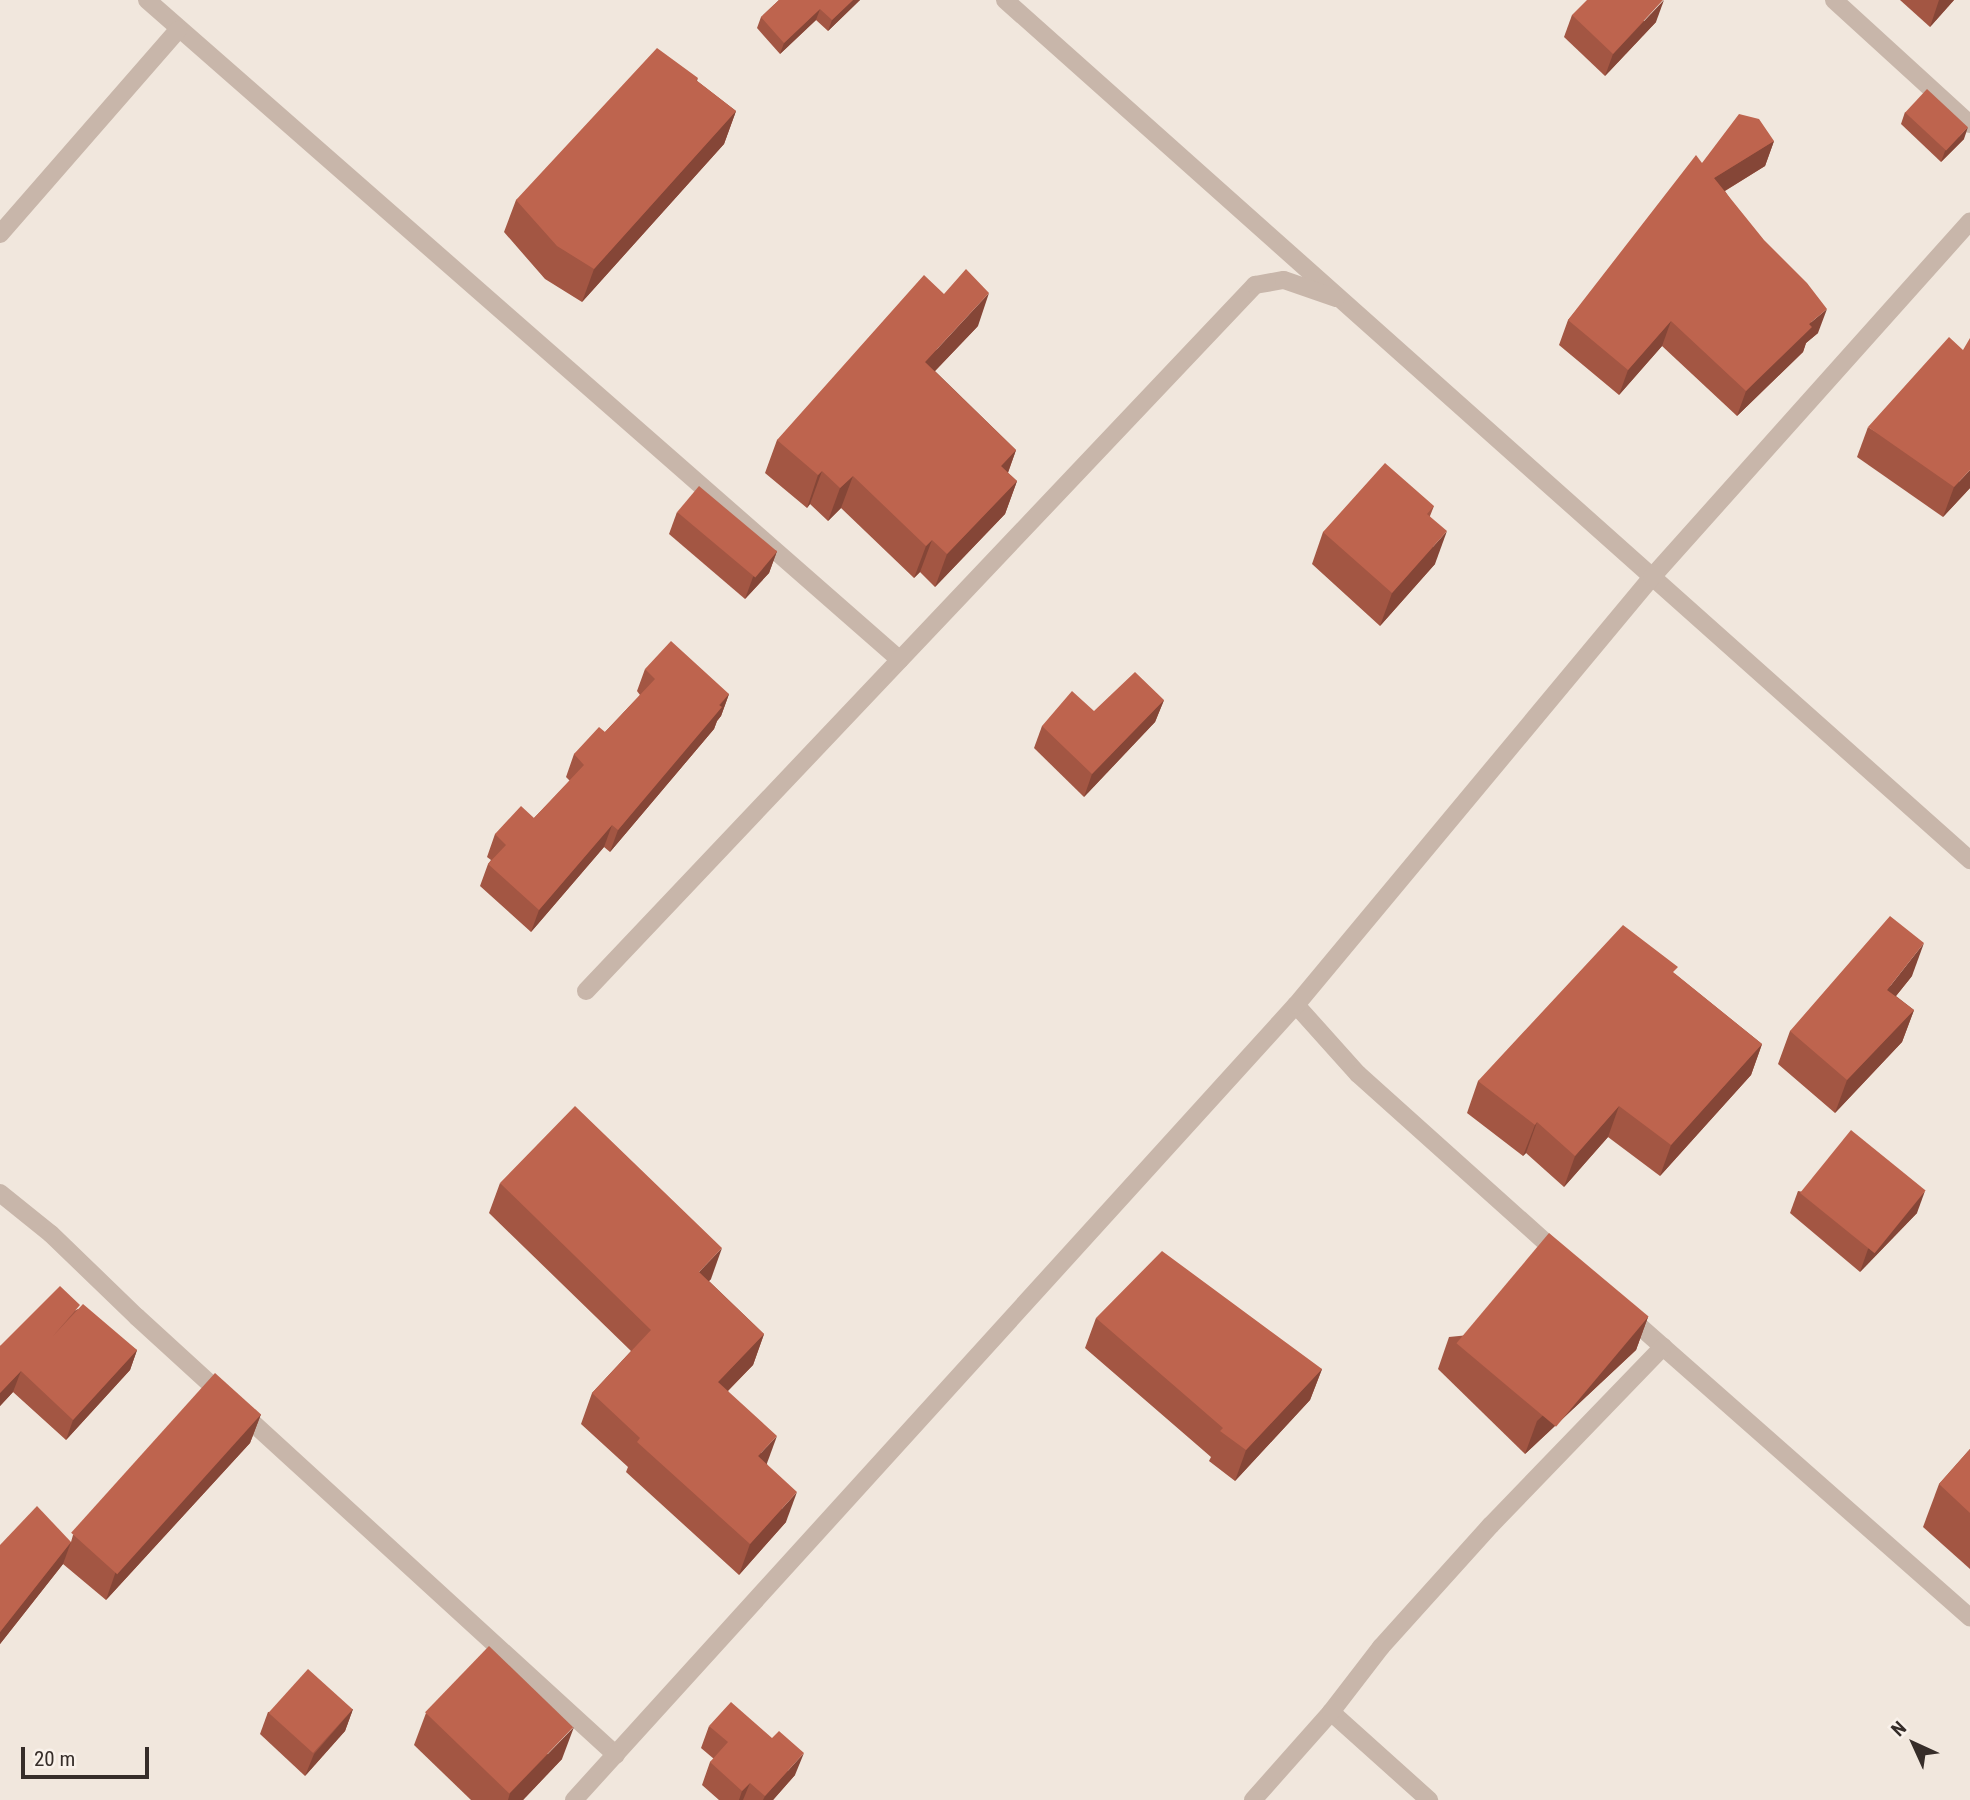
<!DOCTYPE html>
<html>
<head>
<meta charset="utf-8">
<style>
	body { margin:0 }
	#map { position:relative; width:1970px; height:1800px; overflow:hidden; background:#f1e7dd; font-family:"Roboto Condensed",sans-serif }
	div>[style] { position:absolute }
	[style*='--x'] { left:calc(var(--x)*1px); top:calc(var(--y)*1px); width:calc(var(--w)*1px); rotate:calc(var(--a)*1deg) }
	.minor>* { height:18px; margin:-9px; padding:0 9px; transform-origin:9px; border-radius:9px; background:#c8b6aa }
	.wall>* { inset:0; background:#a35643 }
	.shaded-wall>* { inset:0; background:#854637 }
	.building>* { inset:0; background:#be644e; transform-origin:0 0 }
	span { translate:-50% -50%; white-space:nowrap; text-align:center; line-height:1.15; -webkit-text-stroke:5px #f9f1ea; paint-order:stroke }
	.north { position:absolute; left:1879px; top:1709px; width:70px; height:70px; -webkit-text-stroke:5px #f9f1ea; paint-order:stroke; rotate:315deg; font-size:19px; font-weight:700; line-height:28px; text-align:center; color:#362d29 }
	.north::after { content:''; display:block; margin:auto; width:24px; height:32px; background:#362d29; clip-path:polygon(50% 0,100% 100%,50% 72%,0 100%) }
	.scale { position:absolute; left:21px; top:1747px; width:128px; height:32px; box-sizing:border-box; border:4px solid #362d29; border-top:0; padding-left:9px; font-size:21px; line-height:24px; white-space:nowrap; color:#362d29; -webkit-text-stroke:5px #f9f1ea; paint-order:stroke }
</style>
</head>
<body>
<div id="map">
	<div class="minor">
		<i style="--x:147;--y:0;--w:1001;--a:41.23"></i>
		<i style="--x:1005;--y:0;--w:1293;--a:41.71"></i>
		<i style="--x:1834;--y:0;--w:184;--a:42.4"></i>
		<i style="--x:0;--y:234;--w:271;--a:-48.9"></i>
		<i style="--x:586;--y:991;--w:973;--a:-46.54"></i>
		<i style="--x:1255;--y:285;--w:29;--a:-10"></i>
		<i style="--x:1284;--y:280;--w:55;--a:19.1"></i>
		<i style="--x:1296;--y:1005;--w:93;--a:48.1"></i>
		<i style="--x:1358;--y:1074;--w:271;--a:41.9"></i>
		<i style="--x:0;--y:1193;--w:65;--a:38.8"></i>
		<i style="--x:51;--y:1234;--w:120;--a:44"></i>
		<i style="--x:137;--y:1317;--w:649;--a:42.44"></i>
		<i style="--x:1628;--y:1316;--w:456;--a:41.4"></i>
		<i style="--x:1331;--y:1712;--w:132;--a:41.9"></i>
		<i style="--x:574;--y:1800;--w:1074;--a:-47.76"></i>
		<i style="--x:1296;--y:1005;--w:557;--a:-50.25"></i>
		<i style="--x:1652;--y:577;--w:477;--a:-48.2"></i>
		<i style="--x:1253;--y:1800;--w:118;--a:-48.4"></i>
		<i style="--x:1331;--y:1712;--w:82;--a:-52.4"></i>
		<i style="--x:1381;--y:1647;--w:164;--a:-48"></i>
		<i style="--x:1491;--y:1525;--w:248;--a:-46"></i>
	</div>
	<div class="wall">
		<i style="clip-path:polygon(779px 0,860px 0,828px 31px,816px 20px,780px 54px,757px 28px,761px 17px)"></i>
		<i style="clip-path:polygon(1900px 0,1954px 0,1930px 27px)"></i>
		<i style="clip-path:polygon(1572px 15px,1656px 22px,1605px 76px,1564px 37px)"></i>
		<i style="clip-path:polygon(698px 78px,697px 81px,736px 111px,724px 144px,582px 302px,545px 279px,504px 232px,516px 200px)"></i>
		<i style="clip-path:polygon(1905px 112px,1964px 139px,1941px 162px,1901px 124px)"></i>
		<i style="clip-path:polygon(1774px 141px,1765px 166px,1725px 191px,1818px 333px,1806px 343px,1803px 352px,1737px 416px,1662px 346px,1619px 395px,1559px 345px,1568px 320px,1702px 163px)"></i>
		<i style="clip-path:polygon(978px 326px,935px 371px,1016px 450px,1008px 473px,1017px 481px,1005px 514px,935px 587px,920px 572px,914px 578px,841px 508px,828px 521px,810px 504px,807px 508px,765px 473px,777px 440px)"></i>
		<i style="clip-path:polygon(1868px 427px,1970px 488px,1943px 517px,1857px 457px)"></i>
		<i style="clip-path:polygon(1434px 506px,1430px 516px,1435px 564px,1380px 626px,1312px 564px,1323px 532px)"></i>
		<i style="clip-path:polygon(677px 512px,777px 551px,769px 573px,745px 599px,669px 534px)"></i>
		<i style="clip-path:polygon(645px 669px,729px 694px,721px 716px,717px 721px,714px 729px,610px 852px,604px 847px,531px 932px,480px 886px,488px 864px,491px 860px,487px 857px,495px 834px,534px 818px,570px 781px,566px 777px,574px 754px,605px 732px,640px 695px,637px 691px)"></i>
		<i style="clip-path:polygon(1164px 700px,1155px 722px,1084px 797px,1034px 748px,1042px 726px)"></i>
		<i style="clip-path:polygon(1675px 974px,1762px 1044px,1751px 1075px,1660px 1176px,1608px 1137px,1564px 1187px,1526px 1153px,1523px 1156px,1467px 1113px,1478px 1081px)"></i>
		<i style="clip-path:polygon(1912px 976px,1896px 996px,1914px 1010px,1902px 1042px,1835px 1113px,1778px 1064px,1790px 1031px)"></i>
		<i style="clip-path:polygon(500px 1183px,711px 1279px,709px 1281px,764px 1334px,753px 1365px,728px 1391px,767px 1464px,786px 1522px,739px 1575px,626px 1472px,628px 1467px,581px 1424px,592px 1393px,631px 1351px,489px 1213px)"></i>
		<i style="clip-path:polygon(1798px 1191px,1917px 1213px,1860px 1272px,1790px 1213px)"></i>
		<i style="clip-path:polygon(78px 1309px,137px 1350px,130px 1370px,66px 1440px,13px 1392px,0 1406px,0 1346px)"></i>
		<i style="clip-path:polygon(1648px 1317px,1636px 1350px,1525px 1454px,1438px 1369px,1449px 1337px)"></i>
		<i style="clip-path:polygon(1096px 1318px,1322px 1369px,1310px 1400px,1235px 1481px,1209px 1461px,1211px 1457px,1085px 1348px)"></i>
		<i style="clip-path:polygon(261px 1414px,250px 1443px,106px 1600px,63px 1564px,0 1644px,0 1545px,71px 1542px,73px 1535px)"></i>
		<i style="clip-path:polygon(1970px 1449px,1970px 1569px,1923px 1527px,1939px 1484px)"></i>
		<i style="clip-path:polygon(353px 1709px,345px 1731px,305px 1776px,260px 1734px,268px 1712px)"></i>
		<i style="clip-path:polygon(426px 1713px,562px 1759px,523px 1800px,471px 1800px,414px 1745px)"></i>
		<i style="clip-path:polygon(709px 1726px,795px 1775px,773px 1800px,719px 1800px,702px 1785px,710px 1762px,714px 1759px,701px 1748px)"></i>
	</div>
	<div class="shaded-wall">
		<i style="clip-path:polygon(853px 0,860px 0,828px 31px,832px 20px)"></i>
		<i style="clip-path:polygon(1664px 0,1656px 22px,1605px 76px,1613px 54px)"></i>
		<i style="clip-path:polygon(1939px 0,1954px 0,1930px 27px)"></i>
		<i style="clip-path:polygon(820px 9px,816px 20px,780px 54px,784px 43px)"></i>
		<i style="clip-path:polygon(736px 111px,724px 144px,582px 302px,594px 269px)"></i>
		<i style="clip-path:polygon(1968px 127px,1964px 139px,1941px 162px,1945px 151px)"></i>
		<i style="clip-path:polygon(1774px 141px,1765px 166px,1705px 203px,1714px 178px)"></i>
		<i style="clip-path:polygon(989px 293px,978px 326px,913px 394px,925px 362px)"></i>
		<i style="clip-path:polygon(1827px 309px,1818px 333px,1806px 343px,1803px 352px,1737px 416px,1746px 391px,1809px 324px)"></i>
		<i style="clip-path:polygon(1671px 321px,1662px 346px,1619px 395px,1628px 370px)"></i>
		<i style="clip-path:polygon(1016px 450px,1004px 483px,1001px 466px)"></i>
		<i style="clip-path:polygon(1970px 470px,1970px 488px,1943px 517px,1954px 487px)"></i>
		<i style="clip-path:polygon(822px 471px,810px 504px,807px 508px,818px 475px)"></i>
		<i style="clip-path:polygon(853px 476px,841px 508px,828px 521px,840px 488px)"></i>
		<i style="clip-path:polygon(1017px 481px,1005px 514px,935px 587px,947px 554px)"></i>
		<i style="clip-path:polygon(1447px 531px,1435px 564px,1380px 626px,1392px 593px)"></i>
		<i style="clip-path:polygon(932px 540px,920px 572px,914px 578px,926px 546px)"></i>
		<i style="clip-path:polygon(777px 551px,769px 573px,745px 599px,753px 577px)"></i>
		<i style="clip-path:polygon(729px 694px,721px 716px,717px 721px,714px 729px,610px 852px,618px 830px)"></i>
		<i style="clip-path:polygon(1164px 700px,1155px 722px,1084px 797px,1092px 774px)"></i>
		<i style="clip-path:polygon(612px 825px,604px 847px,531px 932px,539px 910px)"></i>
		<i style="clip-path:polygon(1924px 943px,1912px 976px,1875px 1022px,1887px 990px)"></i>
		<i style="clip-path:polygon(1914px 1010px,1902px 1042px,1835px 1113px,1847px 1080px)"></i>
		<i style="clip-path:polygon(1762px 1044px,1751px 1075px,1660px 1176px,1671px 1145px)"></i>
		<i style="clip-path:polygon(1619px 1106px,1608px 1137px,1564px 1187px,1575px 1156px)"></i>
		<i style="clip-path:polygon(1537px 1122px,1526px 1153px,1523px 1156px,1535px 1125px)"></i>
		<i style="clip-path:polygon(1925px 1191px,1917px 1213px,1860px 1272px,1868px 1249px)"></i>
		<i style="clip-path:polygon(722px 1248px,711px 1279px,688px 1302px,699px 1272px)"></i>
		<i style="clip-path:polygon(1648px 1317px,1636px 1350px,1525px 1454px,1537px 1421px)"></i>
		<i style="clip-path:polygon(764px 1334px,753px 1365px,707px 1412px,718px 1382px)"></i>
		<i style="clip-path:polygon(137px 1350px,130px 1370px,66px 1440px,73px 1420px)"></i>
		<i style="clip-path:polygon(1322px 1369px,1310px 1400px,1235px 1481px,1246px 1450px)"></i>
		<i style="clip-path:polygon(21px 1371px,13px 1392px,0 1406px,0 1393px)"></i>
		<i style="clip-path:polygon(261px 1414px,250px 1443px,106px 1600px,116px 1571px)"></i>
		<i style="clip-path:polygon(777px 1436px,766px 1466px,758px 1456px)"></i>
		<i style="clip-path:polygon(797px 1492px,786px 1522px,739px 1575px,750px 1544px)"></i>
		<i style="clip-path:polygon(71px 1542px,63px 1564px,0 1644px,0 1632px)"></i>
		<i style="clip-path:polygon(353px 1709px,345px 1731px,305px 1776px,314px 1754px)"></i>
		<i style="clip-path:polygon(574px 1727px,562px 1759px,523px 1800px,508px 1800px,510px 1793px)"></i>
		<i style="clip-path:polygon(804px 1753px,795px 1775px,773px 1800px,763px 1800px,765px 1796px)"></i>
		<i style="clip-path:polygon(750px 1783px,743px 1800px,739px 1800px,742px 1791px)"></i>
	</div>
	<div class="building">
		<i style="clip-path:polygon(779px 0,853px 0,832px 20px,820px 9px,784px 43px,761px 17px)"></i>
		<i style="clip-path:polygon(1587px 0,1663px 0,1613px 54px,1572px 15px)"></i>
		<i style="clip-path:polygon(657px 48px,698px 78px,696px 80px,736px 111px,594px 269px,557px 246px,516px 200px)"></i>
		<i style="left:1927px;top:89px;width:56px;height:32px;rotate:43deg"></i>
		<i style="clip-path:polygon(1739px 114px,1759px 119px,1774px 141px,1714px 178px,1764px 240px,1807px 283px,1827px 309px,1809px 324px,1812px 327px,1746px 391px,1671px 321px,1628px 370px,1568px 320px,1696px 155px,1702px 163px)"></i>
		<i style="clip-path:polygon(966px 269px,989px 293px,925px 362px,1016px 450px,1001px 466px,1017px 481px,947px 554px,932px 540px,926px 546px,853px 476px,840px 488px,822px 471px,818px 475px,777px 440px,924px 275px,944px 294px)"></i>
		<i style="clip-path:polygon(1949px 337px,1963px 350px,1970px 338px,1970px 470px,1954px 487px,1868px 427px)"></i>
		<i style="clip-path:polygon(1385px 463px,1434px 506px,1427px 514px,1447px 531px,1392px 593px,1323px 532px)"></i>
		<i style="left:699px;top:486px;width:102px;height:34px;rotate:40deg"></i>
		<i style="clip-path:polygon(671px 641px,729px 694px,719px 705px,722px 707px,618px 830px,612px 825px,539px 910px,488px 864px,506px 845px,495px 834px,521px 806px,534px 818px,584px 765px,574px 754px,599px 727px,605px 732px,655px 679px,645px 669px)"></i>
		<i style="clip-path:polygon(1135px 672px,1164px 700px,1092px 774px,1042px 726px,1072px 691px,1094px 711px)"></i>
		<i style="clip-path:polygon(1890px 916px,1924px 943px,1887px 990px,1914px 1010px,1847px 1080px,1790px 1031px)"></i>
		<i style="clip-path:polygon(1623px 925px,1678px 967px,1673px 972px,1762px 1044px,1671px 1145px,1619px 1106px,1575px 1156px,1537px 1122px,1535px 1125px,1478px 1081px)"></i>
		<i style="clip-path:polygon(575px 1106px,722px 1248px,699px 1272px,764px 1334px,718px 1382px,777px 1436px,758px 1456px,797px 1492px,750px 1544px,637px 1442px,640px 1438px,592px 1393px,651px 1330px,500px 1183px)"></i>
		<i style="left:1851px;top:1130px;width:96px;height:81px;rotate:39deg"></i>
		<i style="left:1549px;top:1233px;width:130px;height:144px;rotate:40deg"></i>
		<i style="clip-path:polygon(1162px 1251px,1322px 1369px,1246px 1450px,1220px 1431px,1223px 1428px,1096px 1318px)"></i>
		<i style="clip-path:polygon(60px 1286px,80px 1305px,53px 1336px,83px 1304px,137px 1350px,73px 1420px,21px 1371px,0 1393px,0 1346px)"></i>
		<i style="left:215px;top:1373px;width:62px;height:215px;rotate:42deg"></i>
		<i style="clip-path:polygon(1970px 1449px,1970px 1513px,1939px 1484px)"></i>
		<i style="clip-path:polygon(37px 1506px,71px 1542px,0 1632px,0 1545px)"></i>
		<i style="left:489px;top:1646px;width:117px;height:92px;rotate:44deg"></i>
		<i style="left:308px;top:1669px;width:60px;height:59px;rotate:42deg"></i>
		<i style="clip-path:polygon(731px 1702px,772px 1738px,779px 1731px,804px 1753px,765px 1796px,750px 1783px,742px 1791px,710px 1762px,728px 1742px,709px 1726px)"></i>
	</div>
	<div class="north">N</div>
	<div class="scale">20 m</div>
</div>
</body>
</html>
